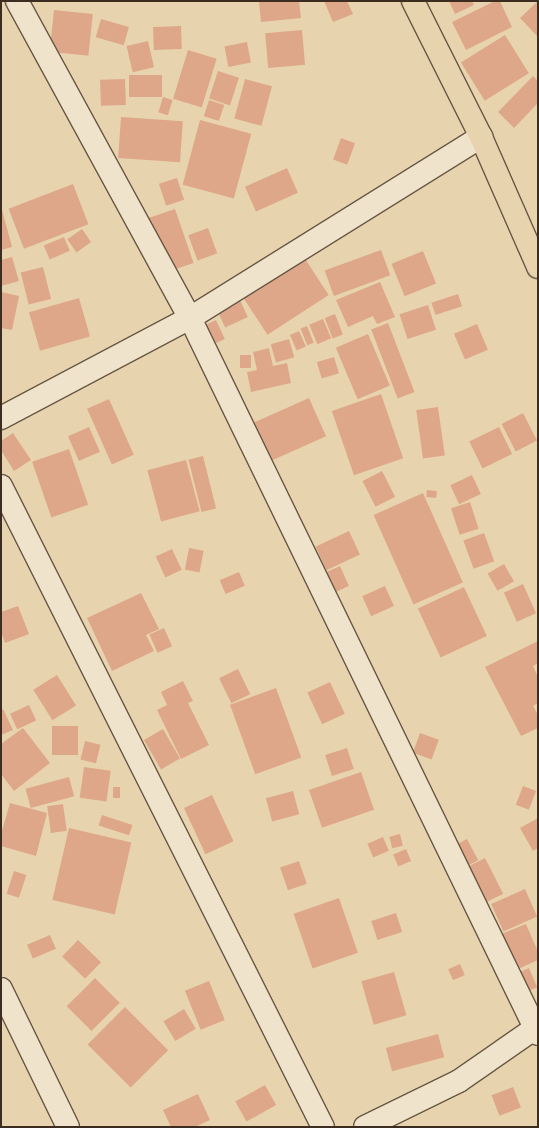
<!DOCTYPE html>
<html>
<head>
<meta charset="utf-8">
<style>
	body { margin:0 }
	#map { position:relative; width:539px; height:1128px; overflow:hidden; background:#e7d4af; font-family:"IM FELL Great Primer",serif }
	div>[style] { position:absolute }
	[style*='--x'] { left:calc(var(--x)*1px); top:calc(var(--y)*1px); width:calc(var(--w)*1px); rotate:calc(var(--a)*1deg) }
	.building>* { inset:0; background:#dfa789; transform-origin:0 0 }
	.roads { filter:drop-shadow(1px 0 #685744) drop-shadow(-1px 0 #685744) drop-shadow(0 1px #685744) drop-shadow(0 -1px #685744) }
	.minor>* { height:22px; margin:-11px; padding:0 11px; transform-origin:11px; border-radius:11px; background:#efe3cb }
	.tertiary>* { height:22px; margin:-11px; padding:0 11px; transform-origin:11px; border-radius:11px; background:#efe3cb }
	.primary>* { height:22px; margin:-11px; padding:0 11px; transform-origin:11px; border-radius:11px; background:#e7d4af }
	span { translate:-50% -50%; white-space:nowrap; text-align:center; line-height:1.15; -webkit-text-stroke:4px #efe3cb; paint-order:stroke }
	.frame { position:absolute; inset:0; border:2px solid #3d2d20; pointer-events:none }
</style>
</head>
<body>
<div id="map">
	<div class="building">
		<i style="clip-path:polygon(259px 1px,299px 1px,301px 18px,261px 22px)"></i>
		<i style="clip-path:polygon(324px 1px,347px 1px,353px 14px,333px 22px)"></i>
		<i style="clip-path:polygon(449px 1px,472px 1px,474px 5px,455px 14px)"></i>
		<i style="clip-path:polygon(495px 1px,500px 1px,512px 27px,466px 50px,452px 22px)"></i>
		<i style="clip-path:polygon(538px 1px,538px 37px,520px 18px)"></i>
		<i style="left:54px;top:10px;width:39px;height:42px;rotate:6deg"></i>
		<i style="left:101px;top:19px;width:29px;height:19px;rotate:16deg"></i>
		<i style="left:181px;top:26px;width:23px;height:28px;rotate:88deg"></i>
		<i style="left:302px;top:30px;width:35px;height:37px;rotate:85deg"></i>
		<i style="left:505px;top:35px;width:45px;height:52px;rotate:58deg"></i>
		<i style="left:148px;top:41px;width:27px;height:22px;rotate:77deg"></i>
		<i style="left:247px;top:42px;width:21px;height:23px;rotate:79deg"></i>
		<i style="left:188px;top:50px;width:30px;height:51px;rotate:17deg"></i>
		<i style="left:218px;top:71px;width:22px;height:29px;rotate:18deg"></i>
		<i style="left:129px;top:75px;width:33px;height:22px"></i>
		<i style="clip-path:polygon(533px 76px,538px 81px,538px 103px,514px 128px,498px 112px)"></i>
		<i style="left:125px;top:79px;width:26px;height:25px;rotate:88deg"></i>
		<i style="left:245px;top:79px;width:28px;height:41px;rotate:15deg"></i>
		<i style="left:163px;top:97px;width:10px;height:16px;rotate:17deg"></i>
		<i style="left:209px;top:100px;width:16px;height:17px;rotate:18deg"></i>
		<i style="left:121px;top:117px;width:62px;height:41px;rotate:4deg"></i>
		<i style="left:200px;top:120px;width:53px;height:67px;rotate:15deg"></i>
		<i style="left:341px;top:138px;width:15px;height:23px;rotate:20deg"></i>
		<i style="left:287px;top:168px;width:27px;height:46px;rotate:66deg"></i>
		<i style="left:177px;top:178px;width:23px;height:19px;rotate:72deg"></i>
		<i style="left:73px;top:184px;width:43px;height:69px;rotate:69deg"></i>
		<i style="clip-path:polygon(1px 206px,12px 247px,1px 250px)"></i>
		<i style="left:175px;top:209px;width:57px;height:28px;rotate:71deg"></i>
		<i style="left:208px;top:228px;width:27px;height:21px;rotate:70deg"></i>
		<i style="left:82px;top:229px;width:16px;height:18px;rotate:55deg"></i>
		<i style="left:64px;top:237px;width:15px;height:22px;rotate:67deg"></i>
		<i style="left:381px;top:250px;width:27px;height:60px;rotate:70deg"></i>
		<i style="left:423px;top:251px;width:35px;height:34px;rotate:68deg"></i>
		<i style="left:302px;top:254px;width:49px;height:73px;rotate:57deg"></i>
		<i style="clip-path:polygon(12px 257px,19px 281px,1px 286px,1px 260px)"></i>
		<i style="left:43px;top:267px;width:33px;height:23px;rotate:76deg"></i>
		<i style="clip-path:polygon(380px 282px,395px 317px,377px 324px,373px 316px,348px 327px,336px 300px)"></i>
		<i style="clip-path:polygon(1px 292px,19px 296px,12px 330px,1px 328px)"></i>
		<i style="left:458px;top:294px;width:13px;height:28px;rotate:72deg"></i>
		<i style="left:79px;top:298px;width:40px;height:52px;rotate:74deg"></i>
		<i style="left:239px;top:298px;width:21px;height:25px;rotate:65deg"></i>
		<i style="left:428px;top:305px;width:26px;height:30px;rotate:72deg"></i>
		<i style="left:335px;top:314px;width:22px;height:11px;rotate:69deg"></i>
		<i style="left:323px;top:319px;width:21px;height:15px;rotate:67deg"></i>
		<i style="left:216px;top:320px;width:21px;height:13px;rotate:65deg"></i>
		<i style="left:388px;top:323px;width:74px;height:18px;rotate:69deg"></i>
		<i style="left:477px;top:324px;width:28px;height:25px;rotate:67deg"></i>
		<i style="left:307px;top:326px;width:18px;height:7px;rotate:68deg"></i>
		<i style="left:299px;top:331px;width:17px;height:10px;rotate:66deg"></i>
		<i style="left:368px;top:334px;width:56px;height:35px;rotate:67deg"></i>
		<i style="left:289px;top:339px;width:19px;height:19px;rotate:74deg"></i>
		<i style="clip-path:polygon(269px 348px,273px 366px,287px 363px,291px 383px,251px 392px,247px 372px,257px 370px,253px 352px)"></i>
		<i style="left:240px;top:355px;width:11px;height:13px"></i>
		<i style="left:334px;top:357px;width:17px;height:18px;rotate:73deg"></i>
		<i style="left:381px;top:394px;width:68px;height:52px;rotate:71deg"></i>
		<i style="left:309px;top:398px;width:42px;height:68px;rotate:66deg"></i>
		<i style="left:109px;top:399px;width:61px;height:24px;rotate:66deg"></i>
		<i style="left:438px;top:407px;width:49px;height:22px;rotate:82deg"></i>
		<i style="left:523px;top:413px;width:31px;height:24px;rotate:63deg"></i>
		<i style="left:89px;top:427px;width:27px;height:23px;rotate:66deg"></i>
		<i style="left:499px;top:427px;width:30px;height:33px;rotate:64deg"></i>
		<i style="clip-path:polygon(13px 433px,31px 460px,14px 471px,1px 450px,1px 441px)"></i>
		<i style="left:69px;top:449px;width:59px;height:39px;rotate:71deg"></i>
		<i style="left:203px;top:456px;width:54px;height:15px;rotate:76deg"></i>
		<i style="left:186px;top:460px;width:53px;height:40px;rotate:75deg"></i>
		<i style="left:382px;top:471px;width:29px;height:22px;rotate:63deg"></i>
		<i style="left:472px;top:475px;width:21px;height:24px;rotate:65deg"></i>
		<i style="left:427px;top:490px;width:10px;height:7px;rotate:6deg"></i>
		<i style="left:423px;top:493px;width:98px;height:54px;rotate:66deg"></i>
		<i style="left:470px;top:502px;width:28px;height:20px;rotate:72deg"></i>
		<i style="left:349px;top:531px;width:26px;height:37px;rotate:65deg"></i>
		<i style="left:484px;top:533px;width:30px;height:22px;rotate:70deg"></i>
		<i style="left:189px;top:548px;width:15px;height:22px;rotate:11deg"></i>
		<i style="left:172px;top:549px;width:23px;height:18px;rotate:65deg"></i>
		<i style="left:504px;top:564px;width:20px;height:19px;rotate:60deg"></i>
		<i style="left:340px;top:566px;width:22px;height:17px;rotate:66deg"></i>
		<i style="left:239px;top:572px;width:15px;height:21px;rotate:67deg"></i>
		<i style="left:523px;top:584px;width:32px;height:21px;rotate:66deg"></i>
		<i style="left:385px;top:586px;width:22px;height:25px;rotate:66deg"></i>
		<i style="left:464px;top:587px;width:54px;height:51px;rotate:65deg"></i>
		<i style="clip-path:polygon(141px 593px,159px 629px,146px 635px,154px 651px,112px 671px,87px 618px)"></i>
		<i style="clip-path:polygon(18px 606px,29px 634px,5px 643px,1px 632px,1px 612px)"></i>
		<i style="left:164px;top:628px;width:20px;height:16px;rotate:66deg"></i>
		<i style="clip-path:polygon(538px 641px,538px 663px,533px 666px,538px 677px,538px 703px,533px 706px,538px 715px,538px 728px,521px 736px,485px 667px)"></i>
		<i style="left:238px;top:669px;width:28px;height:21px;rotate:64deg"></i>
		<i style="left:57px;top:675px;width:36px;height:28px;rotate:58deg"></i>
		<i style="clip-path:polygon(183px 681px,193px 701px,188px 703px,209px 745px,181px 759px,157px 710px,167px 705px,161px 692px)"></i>
		<i style="left:330px;top:682px;width:35px;height:25px;rotate:65deg"></i>
		<i style="left:276px;top:688px;width:74px;height:49px;rotate:70deg"></i>
		<i style="left:29px;top:705px;width:17px;height:21px;rotate:65deg"></i>
		<i style="clip-path:polygon(3px 709px,13px 730px,1px 735px,1px 710px)"></i>
		<i style="left:78px;top:726px;width:29px;height:26px;rotate:90deg"></i>
		<i style="clip-path:polygon(23px 728px,50px 763px,14px 791px,1px 774px,1px 744px)"></i>
		<i style="left:163px;top:729px;width:34px;height:22px;rotate:60deg"></i>
		<i style="left:420px;top:733px;width:20px;height:21px;rotate:20deg"></i>
		<i style="left:85px;top:741px;width:16px;height:19px;rotate:14deg"></i>
		<i style="left:347px;top:748px;width:22px;height:23px;rotate:72deg"></i>
		<i style="left:84px;top:767px;width:27px;height:31px;rotate:8deg"></i>
		<i style="left:361px;top:772px;width:40px;height:55px;rotate:71deg"></i>
		<i style="left:69px;top:777px;width:20px;height:45px;rotate:75deg"></i>
		<i style="left:523px;top:786px;width:14px;height:20px;rotate:21deg"></i>
		<i style="left:113px;top:787px;width:7px;height:11px"></i>
		<i style="left:293px;top:791px;width:24px;height:28px;rotate:75deg"></i>
		<i style="left:212px;top:795px;width:51px;height:31px;rotate:65deg"></i>
		<i style="clip-path:polygon(10px 803px,47px 813px,36px 856px,1px 846px,1px 834px)"></i>
		<i style="left:63px;top:804px;width:27px;height:16px;rotate:82deg"></i>
		<i style="left:102px;top:815px;width:32px;height:11px;rotate:18deg"></i>
		<i style="clip-path:polygon(538px 818px,538px 848px,533px 851px,520px 828px)"></i>
		<i style="left:69px;top:828px;width:64px;height:74px;rotate:13deg"></i>
		<i style="left:400px;top:834px;width:12px;height:11px;rotate:76deg"></i>
		<i style="left:383px;top:837px;width:15px;height:17px;rotate:67deg"></i>
		<i style="left:467px;top:839px;width:24px;height:12px;rotate:62deg"></i>
		<i style="left:406px;top:849px;width:13px;height:14px;rotate:67deg"></i>
		<i style="left:485px;top:858px;width:40px;height:20px;rotate:63deg"></i>
		<i style="left:299px;top:861px;width:24px;height:20px;rotate:71deg"></i>
		<i style="left:14px;top:871px;width:13px;height:24px;rotate:18deg"></i>
		<i style="left:525px;top:889px;width:30px;height:37px;rotate:66deg"></i>
		<i style="left:339px;top:898px;width:58px;height:48px;rotate:71deg"></i>
		<i style="left:396px;top:913px;width:20px;height:26px;rotate:72deg"></i>
		<i style="clip-path:polygon(526px 924px,538px 952px,538px 960px,516px 970px,501px 934px)"></i>
		<i style="left:50px;top:935px;width:15px;height:25px;rotate:67deg"></i>
		<i style="left:78px;top:940px;width:32px;height:23px;rotate:44deg"></i>
		<i style="left:460px;top:964px;width:12px;height:13px;rotate:66deg"></i>
		<i style="left:529px;top:968px;width:21px;height:14px;rotate:67deg"></i>
		<i style="left:394px;top:972px;width:45px;height:34px;rotate:74deg"></i>
		<i style="left:95px;top:978px;width:35px;height:40px;rotate:45deg"></i>
		<i style="left:209px;top:981px;width:42px;height:26px;rotate:68deg"></i>
		<i style="left:125px;top:1007px;width:61px;height:53px;rotate:45deg"></i>
		<i style="left:184px;top:1009px;width:23px;height:24px;rotate:59deg"></i>
		<i style="left:438px;top:1034px;width:24px;height:54px;rotate:75deg"></i>
		<i style="left:265px;top:1085px;width:23px;height:34px;rotate:61deg"></i>
		<i style="left:513px;top:1087px;width:22px;height:23px;rotate:69deg"></i>
		<i style="clip-path:polygon(198px 1094px,210px 1120px,195px 1127px,171px 1127px,163px 1110px)"></i>
	</div>
	<div class="roads">
		<div class="minor">
			<i style="--x:17;--y:1;--w:361;--a:61.4"></i>
			<i style="--x:190;--y:318;--w:796;--a:64.08"></i>
			<i style="--x:1;--y:418;--w:214;--a:-27.9"></i>
			<i style="--x:190;--y:318;--w:343;--a:-31.9"></i>
			<i style="--x:1;--y:486;--w:717;--a:63.33"></i>
			<i style="--x:365;--y:1127;--w:105;--a:-26.1"></i>
			<i style="--x:459;--y:1081;--w:96;--a:-34.8"></i>
		</div>
		<div class="tertiary">
			<i style="--x:1;--y:989;--w:153;--a:64.1"></i>
		</div>
		<div class="primary">
			<i style="--x:413;--y:1;--w:152;--a:63.4"></i>
			<i style="--x:481;--y:137;--w:142;--a:66.3"></i>
		</div>
	</div>
	<div class="frame"></div>
</div>
</body>
</html>
